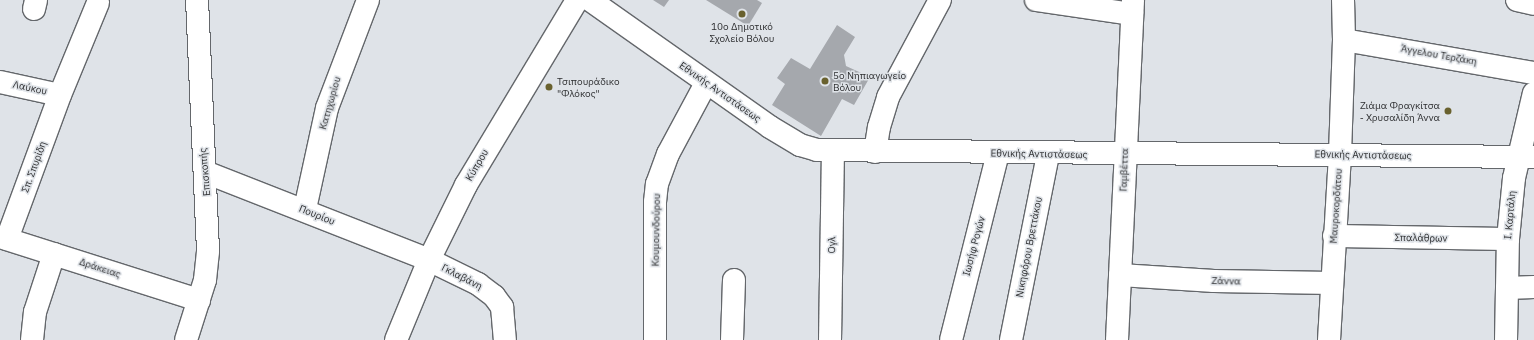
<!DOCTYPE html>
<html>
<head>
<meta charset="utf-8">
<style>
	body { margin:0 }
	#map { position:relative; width:1534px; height:340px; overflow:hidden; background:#dfe3e8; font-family:"IBM Plex Sans",sans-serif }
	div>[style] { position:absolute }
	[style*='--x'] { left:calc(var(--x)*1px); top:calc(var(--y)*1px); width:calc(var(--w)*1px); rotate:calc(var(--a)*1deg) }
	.building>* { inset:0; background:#a5a8ad }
	.roads { filter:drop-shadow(1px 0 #64676b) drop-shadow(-1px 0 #64676b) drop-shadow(0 1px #64676b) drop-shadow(0 -1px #64676b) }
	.minor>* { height:22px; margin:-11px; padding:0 11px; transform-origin:11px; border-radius:11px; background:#fff }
	.dots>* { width:11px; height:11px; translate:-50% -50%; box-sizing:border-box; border:2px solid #dfe3e8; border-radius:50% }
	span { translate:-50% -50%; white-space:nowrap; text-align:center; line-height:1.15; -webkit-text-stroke:3px #dfe3e8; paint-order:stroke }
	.poi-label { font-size:10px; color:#2e2f31 }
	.left { translate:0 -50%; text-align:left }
	.right { translate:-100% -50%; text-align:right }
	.street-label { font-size:10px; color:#2e2f31 }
</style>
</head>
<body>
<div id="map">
	<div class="building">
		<i style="clip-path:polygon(653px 0,669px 0,664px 7px)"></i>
		<i style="clip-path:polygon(706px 0,757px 0,762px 3px,748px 26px)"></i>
		<i style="clip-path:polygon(837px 25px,855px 37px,844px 55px,846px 66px,870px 77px,854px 105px,842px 99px,821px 136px,772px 105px,785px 84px,777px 78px,791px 58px,810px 69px)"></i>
	</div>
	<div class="roads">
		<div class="minor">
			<i style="--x:590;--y:0;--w:220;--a:35.2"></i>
			<i style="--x:770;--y:127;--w:35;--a:31"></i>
			<i style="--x:800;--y:145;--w:18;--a:16"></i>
			<i style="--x:817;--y:150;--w:717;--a:0.56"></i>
			<i style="--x:1036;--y:0;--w:97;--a:8.3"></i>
			<i style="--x:1517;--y:0;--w:17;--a:13"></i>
			<i style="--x:34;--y:9;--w:9;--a:-77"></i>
			<i style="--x:1344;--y:40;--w:193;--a:9.9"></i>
			<i style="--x:0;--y:82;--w:61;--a:12.2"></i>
			<i style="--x:875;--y:152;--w:25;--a:-81"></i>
			<i style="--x:879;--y:127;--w:31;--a:-73"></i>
			<i style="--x:888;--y:97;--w:110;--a:-61.8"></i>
			<i style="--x:205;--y:172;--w:241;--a:21.4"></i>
			<i style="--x:429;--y:260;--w:55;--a:26.1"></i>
			<i style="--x:478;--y:284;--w:20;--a:37"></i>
			<i style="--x:494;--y:296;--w:14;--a:54"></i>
			<i style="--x:502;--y:307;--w:33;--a:85"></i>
			<i style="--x:305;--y:209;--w:103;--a:-77.7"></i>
			<i style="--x:327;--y:108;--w:116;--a:-69.2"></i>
			<i style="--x:1334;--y:236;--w:174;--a:1"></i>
			<i style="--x:0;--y:237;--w:209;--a:17.6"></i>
			<i style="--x:7;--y:239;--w:153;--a:-69.8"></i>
			<i style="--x:60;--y:95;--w:100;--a:-67.6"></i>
			<i style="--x:1120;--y:275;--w:94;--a:3.7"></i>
			<i style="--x:1214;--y:281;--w:118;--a:1"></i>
			<i style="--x:1507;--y:288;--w:27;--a:-2"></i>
			<i style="--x:32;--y:340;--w:28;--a:-84"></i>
			<i style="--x:35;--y:312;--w:61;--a:-71.9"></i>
			<i style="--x:186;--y:340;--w:63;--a:-72.4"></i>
			<i style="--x:205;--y:280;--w:29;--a:-84"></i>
			<i style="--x:208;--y:251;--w:251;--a:-92.5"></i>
			<i style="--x:396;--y:340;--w:87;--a:-67.6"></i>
			<i style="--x:429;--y:260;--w:84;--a:-63.7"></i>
			<i style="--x:466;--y:185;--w:216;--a:-59"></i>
			<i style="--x:655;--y:340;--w:138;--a:-90"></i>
			<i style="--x:655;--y:202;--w:18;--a:-84"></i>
			<i style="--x:657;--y:184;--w:32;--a:-70"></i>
			<i style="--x:668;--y:154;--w:81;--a:-61.8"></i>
			<i style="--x:732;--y:340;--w:60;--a:-88.1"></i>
			<i style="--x:830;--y:340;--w:189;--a:-89.1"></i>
			<i style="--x:951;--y:340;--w:193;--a:-75.9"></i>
			<i style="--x:1011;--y:340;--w:190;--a:-78.7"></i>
			<i style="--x:1117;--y:340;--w:340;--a:-87.3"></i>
			<i style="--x:1329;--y:340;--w:186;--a:-86.6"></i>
			<i style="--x:1340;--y:154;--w:114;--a:-88"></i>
			<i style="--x:1344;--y:40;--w:40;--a:-91.4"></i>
			<i style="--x:1506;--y:340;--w:101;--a:-88.9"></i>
			<i style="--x:1508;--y:239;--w:61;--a:-84.4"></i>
			<i style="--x:1514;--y:178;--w:87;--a:-76.8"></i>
		</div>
	</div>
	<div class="dots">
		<i style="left:742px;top:14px;background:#69612e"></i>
		<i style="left:825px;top:81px;background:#69612e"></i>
		<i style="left:549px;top:87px;background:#69612e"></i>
		<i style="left:1448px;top:111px;background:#69612e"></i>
	</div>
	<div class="poi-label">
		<span style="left:742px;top:32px">10ο Δημοτικό<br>Σχολείο Βόλου</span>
		<span class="left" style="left:833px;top:81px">5ο Νηπιαγωγείο<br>Βόλου</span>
		<span class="left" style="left:557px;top:87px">Τσιπουράδικο<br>"Φλόκος"</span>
		<span class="right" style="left:1440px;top:111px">Ζιάμα Φραγκίτσα<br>- Χρυσαλίδη Άννα</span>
	</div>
	<div class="street-label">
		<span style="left:1439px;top:55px;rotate:10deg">Άγγελου Τερζάκη</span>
		<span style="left:30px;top:88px;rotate:12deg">Λαύκου</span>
		<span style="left:720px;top:92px;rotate:35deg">Εθνικής Αντιστάσεως</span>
		<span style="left:330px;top:103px;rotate:-74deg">Κατηχωρίου</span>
		<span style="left:1039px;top:154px;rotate:1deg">Εθνικής Αντιστάσεως</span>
		<span style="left:1363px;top:155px;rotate:1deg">Εθνικής Αντιστάσεως</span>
		<span style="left:477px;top:165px;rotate:-60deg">Κύπρου</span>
		<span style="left:34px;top:167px;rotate:-70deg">Σπ. Σπυρίδη</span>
		<span style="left:1124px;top:170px;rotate:-88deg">Γαμβέττα</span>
		<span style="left:205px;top:172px;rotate:-95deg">Επισκοπής</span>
		<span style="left:1336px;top:206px;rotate:-86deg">Μαυροκορδάτου</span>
		<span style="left:317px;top:215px;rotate:22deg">Πουρίου</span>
		<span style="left:1510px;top:215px;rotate:-85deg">Ι. Καρτάλη</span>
		<span style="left:656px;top:230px;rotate:-89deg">Κουμουνδούρου</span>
		<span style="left:1421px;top:238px;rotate:1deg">Σπαλάθρων</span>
		<span style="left:832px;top:245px;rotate:-89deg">Ογλ</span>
		<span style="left:974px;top:246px;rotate:-75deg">Ιωσήφ Ρογών</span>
		<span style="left:1029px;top:247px;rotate:-79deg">Νικηφόρου Βρεττάκου</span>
		<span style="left:100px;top:268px;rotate:18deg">Δράκειας</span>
		<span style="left:462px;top:277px;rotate:27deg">Γκλαβάνη</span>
		<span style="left:1226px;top:281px;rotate:1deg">Ζάννα</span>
	</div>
</div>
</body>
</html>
